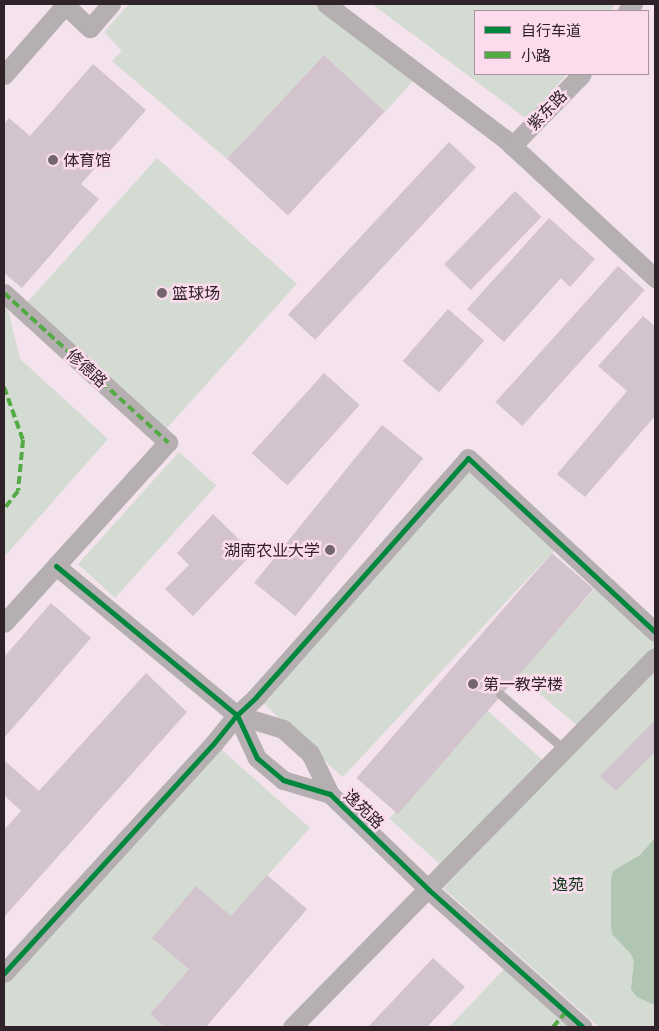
<!DOCTYPE html>
<html>
<head>
<meta charset="utf-8">
<style>
	body { margin:0 }
	#map { position:relative; width:659px; height:1031px; overflow:hidden; background:#f4e3ec; font-family:"Exo 2","Noto Sans SC",sans-serif }
	div>[style] { position:absolute }
	[style*='--x'] { left:calc(var(--x)*1px); top:calc(var(--y)*1px); width:calc(var(--w)*1px); rotate:calc(var(--a)*1deg) }
	.green>* { inset:0; background:#d3dbd2; transform-origin:0 0 }
	.water>* { inset:0; background:#b0c6b3 }
	.building>* { inset:0; background:#d3c3cc; transform-origin:0 0 }
	.lane>* { height:9px; margin:-4.5px; padding:0 4.5px; transform-origin:4.5px; border-radius:4.5px; background:#b5afb2 }
	.street>* { height:19px; margin:-9.5px; padding:0 9.5px; transform-origin:9.5px; border-radius:9.5px; background:#b5afb2 }
	.quiet>* { height:4px; margin-top:-2px; transform-origin:0; background:repeating-linear-gradient(90deg,#54aa44 0 8px,transparent 0 12px) }
	.cycleway>* { height:5px; margin:-2.5px; padding:0 2.5px; transform-origin:2.5px; border-radius:2.5px; background:#00873e }
	.dots>* { width:14px; height:14px; translate:-50% -50%; box-sizing:border-box; border:2px solid #fcdbec; border-radius:50% }
	span { translate:-50% -50%; white-space:nowrap; text-align:center; line-height:1.15; -webkit-text-stroke:5px #fcdbec; paint-order:stroke }
	.street-label { font-size:16px; color:#2f2329 }
	.poi-label { font-size:16px; color:#2f2329 }
	.left { translate:0 -50%; text-align:left }
	.right { translate:-100% -50%; text-align:right }
	.park-label { font-size:16px; color:#0d3a1c }
	.frame { position:absolute; inset:0; border:5px solid #2f2329; pointer-events:none }
	.legend { position:absolute; left:474px; top:10px; width:175px; height:65px; box-sizing:border-box; background:#fcdbec; border:1px solid #aa919e; margin:0; padding:6px 9px; list-style:none; font-size:15px; color:#2f2329 }
	.legend li { display:flex; align-items:center; gap:10px; height:25px }
	.legend b { width:25px; border:1px solid #aa919e }
</style>
</head>
<body>
<div id="map">
	<div class="green">
		<i style="clip-path:polygon(129px 4px,322px 4px,418px 75px,385px 112px,324px 55px,227px 159px,112px 61px,122px 51px,104px 32px)"></i>
		<i style="clip-path:polygon(372px 4px,615px 4px,610px 11px,475px 11px,475px 74px,567px 74px,534px 111px,524px 117px)"></i>
		<i style="left:157px;top:158px;width:188px;height:195px;rotate:42deg"></i>
		<i style="clip-path:polygon(4px 293px,20px 359px,108px 439px,4px 557px)"></i>
		<i style="left:179px;top:452px;width:50px;height:151px;rotate:42deg"></i>
		<i style="left:468px;top:458px;width:126px;height:319px;rotate:43deg"></i>
		<i style="clip-path:polygon(601px 582px,655px 632px,655px 657px,584px 731px,517px 675px)"></i>
		<i style="clip-path:polygon(655px 670px,655px 1027px,599px 1027px,443px 888px)"></i>
		<i style="left:487px;top:710px;width:84px;height:146px;rotate:42deg"></i>
		<i style="clip-path:polygon(214px 743px,310px 828px,231px 916px,153px 938px,189px 969px,150px 1014px,165px 1027px,4px 1027px,4px 973px)"></i>
		<i style="clip-path:polygon(510px 963px,583px 1027px,449px 1027px)"></i>
	</div>
	<div class="water">
		<i style="clip-path:polygon(655px 838px,655px 1005px,637px 997px,631px 989px,634px 961px,631px 954px,612px 934px,611px 927px,611px 878px,613px 871px,640px 855px)"></i>
	</div>
	<div class="building">
		<i style="left:324px;top:55px;width:83px;height:142px;rotate:43deg"></i>
		<i style="clip-path:polygon(93px 64px,146px 110px,81px 184px,99px 199px,22px 288px,4px 273px,4px 124px,9px 118px,30px 136px)"></i>
		<i style="left:449px;top:142px;width:37px;height:236px;rotate:43deg"></i>
		<i style="left:515px;top:191px;width:37px;height:102px;rotate:44deg"></i>
		<i style="clip-path:polygon(549px 218px,595px 259px,570px 287px,561px 278px,504px 342px,467px 309px)"></i>
		<i style="left:618px;top:266px;width:36px;height:183px;rotate:42deg"></i>
		<i style="left:448px;top:309px;width:48px;height:69px;rotate:41deg"></i>
		<i style="clip-path:polygon(643px 316px,655px 326px,655px 416px,585px 497px,557px 474px,627px 391px,598px 366px)"></i>
		<i style="left:324px;top:373px;width:48px;height:108px;rotate:42deg"></i>
		<i style="left:382px;top:425px;width:53px;height:203px;rotate:39deg"></i>
		<i style="clip-path:polygon(213px 514px,253px 553px,193px 616px,165px 589px,189px 565px,177px 553px)"></i>
		<i style="left:552px;top:553px;width:55px;height:298px;rotate:41deg"></i>
		<i style="clip-path:polygon(51px 603px,91px 638px,4px 738px,4px 657px)"></i>
		<i style="clip-path:polygon(146px 673px,187px 712px,4px 917px,4px 830px,21px 811px,4px 795px,4px 760px,39px 791px)"></i>
		<i style="clip-path:polygon(655px 720px,655px 752px,616px 791px,600px 776px)"></i>
		<i style="clip-path:polygon(267px 875px,307px 909px,206px 1027px,165px 1027px,150px 1014px,189px 969px,152px 938px,196px 886px,231px 916px)"></i>
		<i style="clip-path:polygon(433px 958px,465px 987px,427px 1027px,368px 1027px)"></i>
	</div>
	<div class="lane">
		<i style="--x:500;--y:694;--w:86;--a:40.7"></i>
	</div>
	<div class="street">
		<i style="--x:326;--y:4;--w:224;--a:37"></i>
		<i style="--x:505;--y:139;--w:205;--a:42.8"></i>
		<i style="--x:627;--y:11;--w:9;--a:-49"></i>
		<i style="--x:4;--y:75;--w:93;--a:-48.9"></i>
		<i style="--x:65;--y:5;--w:34;--a:43"></i>
		<i style="--x:90;--y:28;--w:32;--a:-49"></i>
		<i style="--x:512;--y:146;--w:100;--a:-45.8"></i>
		<i style="--x:4;--y:293;--w:222;--a:42.3"></i>
		<i style="--x:168;--y:442;--w:244;--a:132.2"></i>
		<i style="--x:56;--y:566;--w:234;--a:39.5"></i>
		<i style="--x:237;--y:715;--w:47;--a:65.1"></i>
		<i style="--x:257;--y:758;--w:34;--a:40"></i>
		<i style="--x:283;--y:780;--w:49;--a:16.6"></i>
		<i style="--x:330;--y:794;--w:138;--a:44.1"></i>
		<i style="--x:429;--y:890;--w:206;--a:41.7"></i>
		<i style="--x:237;--y:715;--w:48;--a:16.9"></i>
		<i style="--x:283;--y:729;--w:36;--a:42"></i>
		<i style="--x:310;--y:753;--w:46;--a:64"></i>
		<i style="--x:4;--y:973;--w:311;--a:-47.6"></i>
		<i style="--x:214;--y:743;--w:36;--a:-51"></i>
		<i style="--x:237;--y:715;--w:26;--a:-43"></i>
		<i style="--x:256;--y:697;--w:319;--a:-48.4"></i>
		<i style="--x:468;--y:458;--w:255;--a:42.9"></i>
		<i style="--x:292;--y:1027;--w:518;--a:-45.55"></i>
	</div>
	<div class="quiet">
		<i style="--x:4;--y:293;--w:222;--a:42.3"></i>
		<i style="--x:4;--y:387;--w:56;--a:70.3"></i>
		<i style="--x:23;--y:440;--w:51;--a:95.6"></i>
		<i style="--x:18;--y:491;--w:23;--a:128"></i>
		<i style="--x:553;--y:1027;--w:20;--a:-49"></i>
	</div>
	<div class="cycleway">
		<i style="--x:56;--y:566;--w:234;--a:39.5"></i>
		<i style="--x:237;--y:715;--w:47;--a:65.1"></i>
		<i style="--x:257;--y:758;--w:34;--a:40"></i>
		<i style="--x:283;--y:780;--w:49;--a:16.6"></i>
		<i style="--x:330;--y:794;--w:138;--a:44.1"></i>
		<i style="--x:429;--y:890;--w:206;--a:41.7"></i>
		<i style="--x:4;--y:973;--w:311;--a:-47.6"></i>
		<i style="--x:214;--y:743;--w:36;--a:-51"></i>
		<i style="--x:237;--y:715;--w:26;--a:-43"></i>
		<i style="--x:256;--y:697;--w:319;--a:-48.4"></i>
		<i style="--x:468;--y:458;--w:255;--a:42.9"></i>
	</div>
	<div class="dots">
		<i style="left:53px;top:160px;background:#74666d"></i>
		<i style="left:162px;top:293px;background:#74666d"></i>
		<i style="left:330px;top:550px;background:#74666d"></i>
		<i style="left:473px;top:684px;background:#74666d"></i>
	</div>
	<div class="street-label">
		<span style="left:547px;top:110px;rotate:-46deg">紫东路</span>
		<span style="left:87px;top:368px;rotate:42deg">修德路</span>
		<span style="left:364px;top:809px;rotate:44deg">逸苑路</span>
	</div>
	<div class="poi-label">
		<span class="left" style="left:63px;top:160px">体育馆</span>
		<span class="left" style="left:172px;top:293px">篮球场</span>
		<span class="right" style="left:320px;top:550px">湖南农业大学</span>
		<span class="left" style="left:483px;top:684px">第一教学楼</span>
	</div>
	<div class="park-label">
		<span style="left:568px;top:884px">逸苑</span>
	</div>
	<div class="frame"></div>
	<ul class="legend">
	<li><b style="height:6px;background:#00873e"></b>自行车道</li>
	<li><b style="height:6px;background:#54aa44"></b>小路</li>
	</ul>
</div>
</body>
</html>
